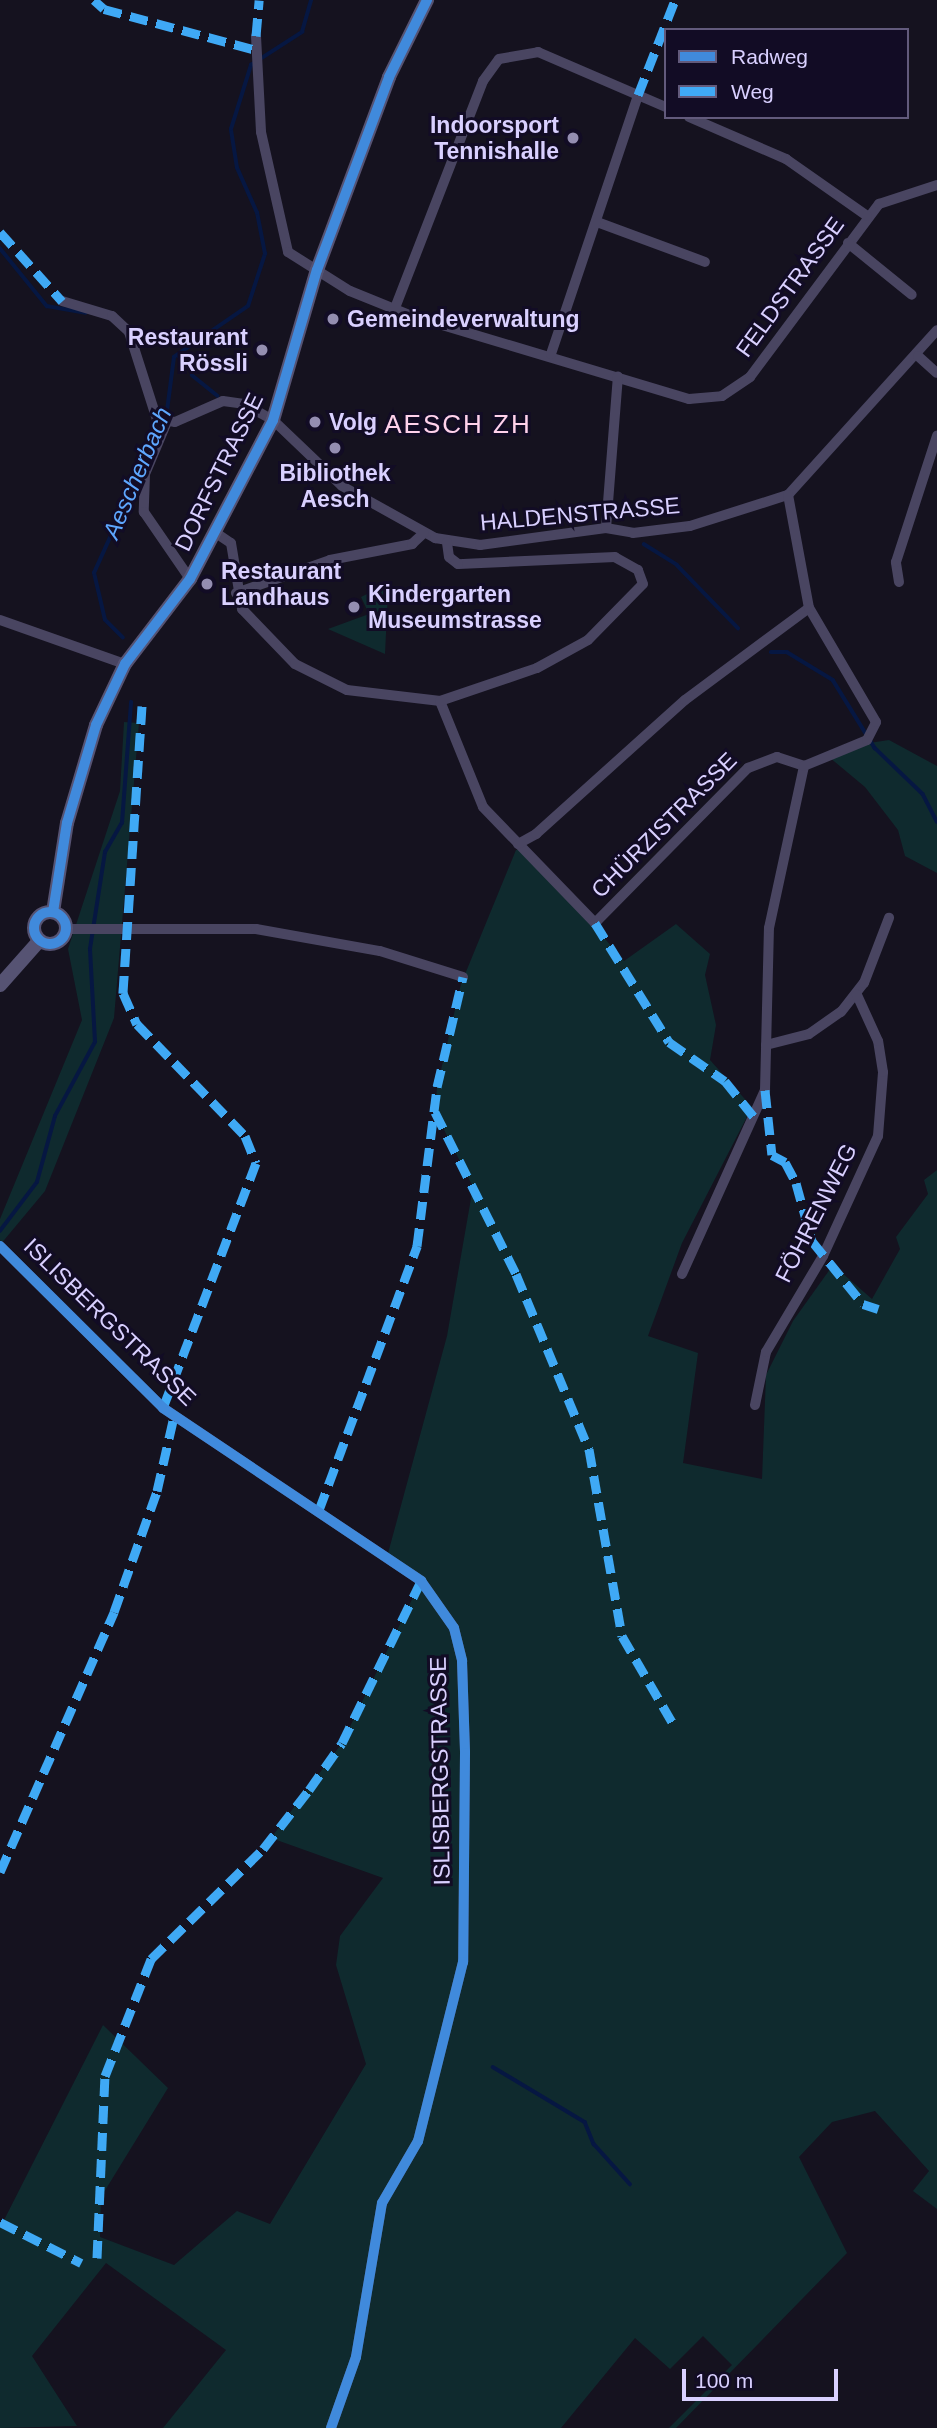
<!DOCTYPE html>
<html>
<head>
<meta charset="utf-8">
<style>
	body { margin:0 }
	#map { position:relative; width:937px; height:2428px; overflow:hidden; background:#15121f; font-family:Arial,sans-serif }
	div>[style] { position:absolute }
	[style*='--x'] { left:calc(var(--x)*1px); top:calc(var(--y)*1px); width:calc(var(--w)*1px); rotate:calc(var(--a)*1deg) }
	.green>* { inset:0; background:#0f2a2e }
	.stream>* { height:3.5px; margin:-1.75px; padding:0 1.75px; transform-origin:1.75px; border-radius:1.75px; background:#061742 }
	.street>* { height:10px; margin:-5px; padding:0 5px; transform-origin:5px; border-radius:5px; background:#494561 }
	.secondary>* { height:14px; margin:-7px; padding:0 7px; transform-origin:7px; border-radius:7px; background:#565373 }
	.secondary>.ring { margin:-7px; padding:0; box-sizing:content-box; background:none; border:14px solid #565373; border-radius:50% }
	.quiet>* { height:9px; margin-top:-4.5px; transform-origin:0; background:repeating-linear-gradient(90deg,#3fa9f5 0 18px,transparent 0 27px) }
	.cycleway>* { height:10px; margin:-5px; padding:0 5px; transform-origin:5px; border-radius:5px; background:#408adc }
	.cycleway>.ring { margin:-5px; padding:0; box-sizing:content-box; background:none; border:10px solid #408adc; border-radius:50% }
	.dots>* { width:19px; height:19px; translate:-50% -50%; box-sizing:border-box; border:4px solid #120c25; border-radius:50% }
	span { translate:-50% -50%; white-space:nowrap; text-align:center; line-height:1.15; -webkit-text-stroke:6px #120c25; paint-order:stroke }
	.poi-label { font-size:23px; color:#d9d0ff; font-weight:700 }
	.right { translate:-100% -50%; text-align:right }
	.left { translate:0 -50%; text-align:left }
	.street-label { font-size:23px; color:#d9d0ff }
	.water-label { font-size:24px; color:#5ea7ff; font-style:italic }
	.quarter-label { font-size:26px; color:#ffd2eb; letter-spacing:2px }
	.legend { position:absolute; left:664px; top:28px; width:245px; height:91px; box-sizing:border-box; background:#120c25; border:2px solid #625a7c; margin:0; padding:9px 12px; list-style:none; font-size:21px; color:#d9d0ff }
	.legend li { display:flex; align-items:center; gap:14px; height:35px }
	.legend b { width:35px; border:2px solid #625a7c }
	.scale { position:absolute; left:682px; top:2369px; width:156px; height:32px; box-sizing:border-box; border:4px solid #d9d0ff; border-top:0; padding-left:9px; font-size:21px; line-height:24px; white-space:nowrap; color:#d9d0ff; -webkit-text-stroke:5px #120c25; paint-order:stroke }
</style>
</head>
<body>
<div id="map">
	<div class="green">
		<i style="clip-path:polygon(381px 587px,388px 592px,385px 654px,328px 629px,369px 614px,361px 597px)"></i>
		<i style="clip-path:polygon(124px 722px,139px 723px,114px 1018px,45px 1191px,0 1245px,0 1219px,82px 1020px,68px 949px,120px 791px)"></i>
		<i style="clip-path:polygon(889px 740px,937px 766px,937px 873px,905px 856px,898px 830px,865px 787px,829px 757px,849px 746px)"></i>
		<i style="clip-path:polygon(527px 848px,624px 961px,676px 924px,710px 954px,705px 975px,716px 1025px,710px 1060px,752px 1107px,682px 1243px,648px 1336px,698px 1353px,683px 1463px,762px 1479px,766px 1375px,793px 1321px,833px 1265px,872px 1299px,900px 1249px,896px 1237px,928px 1194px,924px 1180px,937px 1170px,937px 2209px,913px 2191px,929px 2171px,875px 2111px,832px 2122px,799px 2157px,847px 2253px,676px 2428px,669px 2428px,732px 2365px,703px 2336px,670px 2369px,635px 2338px,561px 2428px,163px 2428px,226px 2350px,106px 2263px,32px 2356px,77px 2426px,0 2428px,0 2228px,103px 2025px,168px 2088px,101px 2197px,100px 2237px,174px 2265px,237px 2211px,270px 2224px,366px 2064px,336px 1965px,340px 1936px,383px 1878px,271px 1838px,342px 1743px,421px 1581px,387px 1557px,447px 1336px,473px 1187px,435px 1112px,437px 1087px,461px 984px,516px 850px)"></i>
	</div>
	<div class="stream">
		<i style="--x:0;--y:248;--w:75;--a:51"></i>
		<i style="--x:47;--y:306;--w:39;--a:10"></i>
		<i style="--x:178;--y:355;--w:14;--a:51"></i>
		<i style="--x:192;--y:375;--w:33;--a:39"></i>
		<i style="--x:644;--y:544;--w:39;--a:32"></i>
		<i style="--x:677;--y:565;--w:88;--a:45.9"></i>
		<i style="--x:123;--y:638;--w:25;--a:-135"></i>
		<i style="--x:105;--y:620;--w:48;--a:-103.2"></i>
		<i style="--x:94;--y:573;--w:178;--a:-65.7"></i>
		<i style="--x:167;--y:411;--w:54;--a:-82.6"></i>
		<i style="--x:174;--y:357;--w:90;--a:-34.6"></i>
		<i style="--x:248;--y:306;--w:55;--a:-71.9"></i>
		<i style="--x:265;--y:254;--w:42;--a:-101"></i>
		<i style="--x:257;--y:213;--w:49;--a:-114"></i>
		<i style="--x:237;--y:168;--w:39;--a:-99"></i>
		<i style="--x:231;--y:129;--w:67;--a:-72.6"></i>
		<i style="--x:251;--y:65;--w:61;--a:-32.9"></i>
		<i style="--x:302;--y:32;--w:33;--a:-74"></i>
		<i style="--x:771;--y:652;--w:16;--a:0"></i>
		<i style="--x:787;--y:652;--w:54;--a:31.3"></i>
		<i style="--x:833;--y:680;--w:80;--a:58.3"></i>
		<i style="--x:875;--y:748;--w:66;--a:43.8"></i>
		<i style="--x:923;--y:794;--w:31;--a:63"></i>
		<i style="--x:0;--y:1231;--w:61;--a:-52.9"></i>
		<i style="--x:37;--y:1182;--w:68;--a:-74.7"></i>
		<i style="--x:55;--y:1116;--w:84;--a:-61.6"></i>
		<i style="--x:95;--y:1042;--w:93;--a:-93.1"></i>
		<i style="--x:90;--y:949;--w:98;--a:-81.2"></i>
		<i style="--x:105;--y:852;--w:34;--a:-60"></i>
		<i style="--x:122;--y:823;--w:121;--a:-85.7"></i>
		<i style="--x:493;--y:2067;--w:107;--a:30.9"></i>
		<i style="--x:585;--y:2122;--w:24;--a:68"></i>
		<i style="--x:594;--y:2144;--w:54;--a:48"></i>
	</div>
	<div class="street">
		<i style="--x:256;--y:36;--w:96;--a:87"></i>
		<i style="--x:261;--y:132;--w:123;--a:77.3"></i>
		<i style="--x:288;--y:252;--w:73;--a:32.2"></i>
		<i style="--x:350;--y:291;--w:67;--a:22"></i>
		<i style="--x:412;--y:316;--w:289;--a:16.7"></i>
		<i style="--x:689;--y:399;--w:33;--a:-5"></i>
		<i style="--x:722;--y:396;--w:34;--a:-34"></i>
		<i style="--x:750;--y:377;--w:216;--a:-53.3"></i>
		<i style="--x:879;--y:204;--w:61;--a:-18.1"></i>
		<i style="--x:689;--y:117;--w:106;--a:23.4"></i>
		<i style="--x:786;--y:159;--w:99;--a:35.1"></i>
		<i style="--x:597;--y:222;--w:115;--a:20.3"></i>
		<i style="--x:848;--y:243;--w:82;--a:39.1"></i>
		<i style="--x:62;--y:301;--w:52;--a:16.7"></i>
		<i style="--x:112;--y:316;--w:23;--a:43"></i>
		<i style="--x:129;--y:332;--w:92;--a:72.3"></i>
		<i style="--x:157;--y:420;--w:18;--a:6"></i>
		<i style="--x:175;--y:422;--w:52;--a:-23.6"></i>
		<i style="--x:223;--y:401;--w:21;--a:8"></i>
		<i style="--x:244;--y:404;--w:33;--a:29"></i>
		<i style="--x:273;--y:420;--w:95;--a:43.7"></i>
		<i style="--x:342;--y:486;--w:107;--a:29.2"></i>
		<i style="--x:435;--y:538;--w:46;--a:8.8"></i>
		<i style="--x:480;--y:545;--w:127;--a:-7.7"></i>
		<i style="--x:606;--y:528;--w:27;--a:10"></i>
		<i style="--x:633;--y:533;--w:57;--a:-7"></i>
		<i style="--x:690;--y:526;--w:103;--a:-17.6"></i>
		<i style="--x:788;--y:495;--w:222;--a:-47.9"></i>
		<i style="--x:395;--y:308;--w:243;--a:-68.8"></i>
		<i style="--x:483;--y:81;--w:27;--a:-54"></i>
		<i style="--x:499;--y:59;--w:40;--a:-10"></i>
		<i style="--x:538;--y:52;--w:139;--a:23.3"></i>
		<i style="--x:551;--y:354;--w:273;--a:-71.4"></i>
		<i style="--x:918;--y:356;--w:25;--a:42"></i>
		<i style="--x:166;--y:424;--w:54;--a:112.8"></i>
		<i style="--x:145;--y:474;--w:38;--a:92"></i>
		<i style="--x:144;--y:512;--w:81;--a:55.5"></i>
		<i style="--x:606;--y:528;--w:152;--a:-85.5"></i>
		<i style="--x:216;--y:533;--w:18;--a:34"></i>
		<i style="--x:231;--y:543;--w:67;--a:80.5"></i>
		<i style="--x:242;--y:609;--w:76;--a:46.1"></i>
		<i style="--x:295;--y:664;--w:58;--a:26.6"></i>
		<i style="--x:347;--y:690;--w:94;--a:6.7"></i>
		<i style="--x:440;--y:701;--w:114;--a:67.9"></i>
		<i style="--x:483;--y:807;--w:161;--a:46"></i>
		<i style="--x:595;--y:923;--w:218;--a:-45.4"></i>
		<i style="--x:748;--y:768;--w:31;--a:-21"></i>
		<i style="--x:777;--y:757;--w:28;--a:18"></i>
		<i style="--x:899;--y:582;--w:20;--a:-99"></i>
		<i style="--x:896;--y:562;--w:133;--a:-72"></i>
		<i style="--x:236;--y:593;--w:100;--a:-19.3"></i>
		<i style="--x:330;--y:560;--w:84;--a:-11"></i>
		<i style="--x:412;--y:544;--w:16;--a:-43"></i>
		<i style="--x:0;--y:620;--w:133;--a:19.4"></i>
		<i style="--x:440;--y:701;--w:102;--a:-18.8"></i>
		<i style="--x:537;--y:668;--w:58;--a:-28.8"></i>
		<i style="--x:588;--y:640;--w:78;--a:-45.5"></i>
		<i style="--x:643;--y:584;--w:15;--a:-110"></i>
		<i style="--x:638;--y:570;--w:26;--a:-151"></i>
		<i style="--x:615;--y:557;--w:157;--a:177.4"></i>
		<i style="--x:458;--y:564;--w:11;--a:-142"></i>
		<i style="--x:449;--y:557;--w:15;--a:-98"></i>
		<i style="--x:518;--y:844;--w:21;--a:-29"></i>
		<i style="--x:536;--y:834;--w:200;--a:-42"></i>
		<i style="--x:685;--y:700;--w:154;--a:-36.6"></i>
		<i style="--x:66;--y:929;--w:190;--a:0"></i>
		<i style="--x:256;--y:929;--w:126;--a:10.1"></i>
		<i style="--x:380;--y:951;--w:87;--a:17.4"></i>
		<i style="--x:766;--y:1045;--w:44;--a:-14.3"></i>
		<i style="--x:809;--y:1034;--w:39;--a:-35"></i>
		<i style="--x:841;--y:1012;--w:37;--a:-52"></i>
		<i style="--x:864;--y:983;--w:70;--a:-69"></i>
		<i style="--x:0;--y:1246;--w:230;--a:44.8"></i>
		<i style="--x:163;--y:1408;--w:311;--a:33.8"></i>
		<i style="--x:421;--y:1581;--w:57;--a:54.9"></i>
		<i style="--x:454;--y:1628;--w:34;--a:76"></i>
		<i style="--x:462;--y:1661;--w:92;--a:88.1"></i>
		<i style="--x:465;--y:1753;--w:209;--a:90.5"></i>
		<i style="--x:463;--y:1962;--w:185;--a:104.1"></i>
		<i style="--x:418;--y:2141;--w:72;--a:120.1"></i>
		<i style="--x:382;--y:2203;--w:156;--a:99.6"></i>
		<i style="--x:356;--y:2357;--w:75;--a:109.4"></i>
		<i style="--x:682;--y:1274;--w:202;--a:-65.7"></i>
		<i style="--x:765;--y:1090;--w:162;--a:-88.6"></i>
		<i style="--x:769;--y:928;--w:166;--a:-77.8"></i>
		<i style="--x:804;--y:766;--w:68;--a:-22.4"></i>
		<i style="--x:867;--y:740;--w:20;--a:-63"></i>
		<i style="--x:876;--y:722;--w:132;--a:-120.4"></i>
		<i style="--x:809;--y:608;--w:115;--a:-100.5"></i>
		<i style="--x:755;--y:1405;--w:54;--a:-78.3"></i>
		<i style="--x:766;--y:1352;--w:112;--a:-59.3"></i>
		<i style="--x:823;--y:1256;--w:132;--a:-65.4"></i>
		<i style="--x:878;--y:1136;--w:64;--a:-85.5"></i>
		<i style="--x:883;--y:1072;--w:31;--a:-99"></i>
		<i style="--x:878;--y:1041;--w:51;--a:-114.5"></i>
	</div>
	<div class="secondary">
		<i style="--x:53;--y:912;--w:90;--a:-81.1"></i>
		<i style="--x:67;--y:823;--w:102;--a:-73.5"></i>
		<i style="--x:96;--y:725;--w:68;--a:-64.6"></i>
		<i style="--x:125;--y:664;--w:107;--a:-52.6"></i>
		<i style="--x:190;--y:579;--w:179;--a:-62.4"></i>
		<i style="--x:273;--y:420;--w:156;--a:-73.7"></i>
		<i style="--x:317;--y:270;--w:206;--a:-69.5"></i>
		<i style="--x:389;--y:77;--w:86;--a:-63.7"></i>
		<i class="ring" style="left:34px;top:912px;width:18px;height:18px"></i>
		<i style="--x:0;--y:985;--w:60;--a:-48.4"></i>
	</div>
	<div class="quiet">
		<i style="--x:94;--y:0;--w:13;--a:42"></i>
		<i style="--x:104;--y:9;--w:157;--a:15.1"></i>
		<i style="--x:256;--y:36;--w:36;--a:-85"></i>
		<i style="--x:638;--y:95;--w:102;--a:-68.7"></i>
		<i style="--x:0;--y:232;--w:93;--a:48.1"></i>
		<i style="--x:142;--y:706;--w:288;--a:93.8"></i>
		<i style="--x:123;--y:993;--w:34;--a:66"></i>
		<i style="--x:137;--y:1024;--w:156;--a:46"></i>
		<i style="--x:245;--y:1136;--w:29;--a:68"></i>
		<i style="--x:256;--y:1163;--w:262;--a:110.8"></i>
		<i style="--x:595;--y:923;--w:140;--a:58.1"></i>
		<i style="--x:669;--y:1042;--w:68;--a:34.9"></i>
		<i style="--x:725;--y:1081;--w:46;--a:51.1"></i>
		<i style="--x:765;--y:1090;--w:65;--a:83.9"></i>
		<i style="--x:772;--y:1155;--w:15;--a:28"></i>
		<i style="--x:785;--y:1162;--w:24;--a:62"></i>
		<i style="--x:796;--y:1183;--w:60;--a:74.6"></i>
		<i style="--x:812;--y:1241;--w:81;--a:51"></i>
		<i style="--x:863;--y:1304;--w:16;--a:18"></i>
		<i style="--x:435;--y:1112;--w:181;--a:63.4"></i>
		<i style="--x:516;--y:1274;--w:190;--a:67.4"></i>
		<i style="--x:589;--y:1449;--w:190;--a:80"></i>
		<i style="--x:622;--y:1636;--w:105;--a:59.8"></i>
		<i style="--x:319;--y:1510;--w:282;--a:-69.6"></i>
		<i style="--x:417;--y:1246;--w:160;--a:-82.8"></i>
		<i style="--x:437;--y:1087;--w:113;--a:-76.7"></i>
		<i style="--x:0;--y:1872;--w:284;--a:-66.3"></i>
		<i style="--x:114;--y:1612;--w:128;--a:-70.4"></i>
		<i style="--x:157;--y:1491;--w:77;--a:-77.2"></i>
		<i style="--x:0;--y:2222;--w:91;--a:26.8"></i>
		<i style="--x:97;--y:2258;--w:182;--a:-87.5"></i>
		<i style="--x:105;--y:2076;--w:126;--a:-68.5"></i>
		<i style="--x:151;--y:1959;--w:157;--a:-44.5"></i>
		<i style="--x:263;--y:1849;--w:75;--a:-52.1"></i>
		<i style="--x:309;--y:1790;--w:57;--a:-54.9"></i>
		<i style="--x:342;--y:1743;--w:180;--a:-64"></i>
	</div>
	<div class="cycleway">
		<i style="--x:53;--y:912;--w:90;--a:-81.1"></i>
		<i style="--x:67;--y:823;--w:102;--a:-73.5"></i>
		<i style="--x:96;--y:725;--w:68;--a:-64.6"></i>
		<i style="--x:125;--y:664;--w:107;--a:-52.6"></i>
		<i style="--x:190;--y:579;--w:179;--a:-62.4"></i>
		<i style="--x:273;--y:420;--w:156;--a:-73.7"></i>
		<i style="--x:317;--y:270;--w:206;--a:-69.5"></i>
		<i style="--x:389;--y:77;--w:86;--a:-63.7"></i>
		<i class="ring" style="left:34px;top:912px;width:22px;height:22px"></i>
		<i style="--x:0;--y:1246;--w:230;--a:44.8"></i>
		<i style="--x:163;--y:1408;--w:311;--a:33.8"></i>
		<i style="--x:421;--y:1581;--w:57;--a:54.9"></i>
		<i style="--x:454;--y:1628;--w:34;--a:76"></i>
		<i style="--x:462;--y:1661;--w:92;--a:88.1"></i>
		<i style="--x:465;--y:1753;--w:209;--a:90.5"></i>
		<i style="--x:463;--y:1962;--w:185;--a:104.1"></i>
		<i style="--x:418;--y:2141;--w:72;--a:120.1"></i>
		<i style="--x:382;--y:2203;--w:156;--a:99.6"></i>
		<i style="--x:356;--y:2357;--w:75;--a:109.4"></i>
	</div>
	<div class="dots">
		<i style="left:573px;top:138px;background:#948eb1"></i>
		<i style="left:333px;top:319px;background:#948eb1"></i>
		<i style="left:262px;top:350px;background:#948eb1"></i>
		<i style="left:315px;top:422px;background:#948eb1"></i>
		<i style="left:335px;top:448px;background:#948eb1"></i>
		<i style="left:207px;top:584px;background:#948eb1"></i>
		<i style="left:354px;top:607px;background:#948eb1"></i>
	</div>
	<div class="poi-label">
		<span class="right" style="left:559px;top:138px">Indoorsport<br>Tennishalle</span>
		<span class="left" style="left:347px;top:319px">Gemeindeverwaltung</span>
		<span class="right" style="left:248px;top:350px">Restaurant<br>Rössli</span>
		<span class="left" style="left:329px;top:422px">Volg</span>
		<span style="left:335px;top:486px">Bibliothek<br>Aesch</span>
		<span class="left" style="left:221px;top:584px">Restaurant<br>Landhaus</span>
		<span class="left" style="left:368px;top:607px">Kindergarten<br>Museumstrasse</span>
	</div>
	<div class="street-label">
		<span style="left:790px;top:287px;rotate:-54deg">FELDSTRASSE</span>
		<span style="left:219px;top:472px;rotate:-64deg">DORFSTRASSE</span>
		<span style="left:580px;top:514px;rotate:-5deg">HALDENSTRASSE</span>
		<span style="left:664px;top:825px;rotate:-45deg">CHÜRZISTRASSE</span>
		<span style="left:816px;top:1213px;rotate:-63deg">FÖHRENWEG</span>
		<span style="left:110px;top:1322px;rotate:44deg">ISLISBERGSTRASSE</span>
		<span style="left:440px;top:1771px;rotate:-91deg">ISLISBERGSTRASSE</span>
	</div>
	<div class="water-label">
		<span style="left:137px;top:473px;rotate:-67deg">Aescherbach</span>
	</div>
	<div class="quarter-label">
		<span style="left:458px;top:425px">AESCH ZH</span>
	</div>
	<ul class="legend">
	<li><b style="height:9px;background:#408adc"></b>Radweg</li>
	<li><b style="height:9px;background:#3fa9f5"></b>Weg</li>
	</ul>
	<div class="scale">100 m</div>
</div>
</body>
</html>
